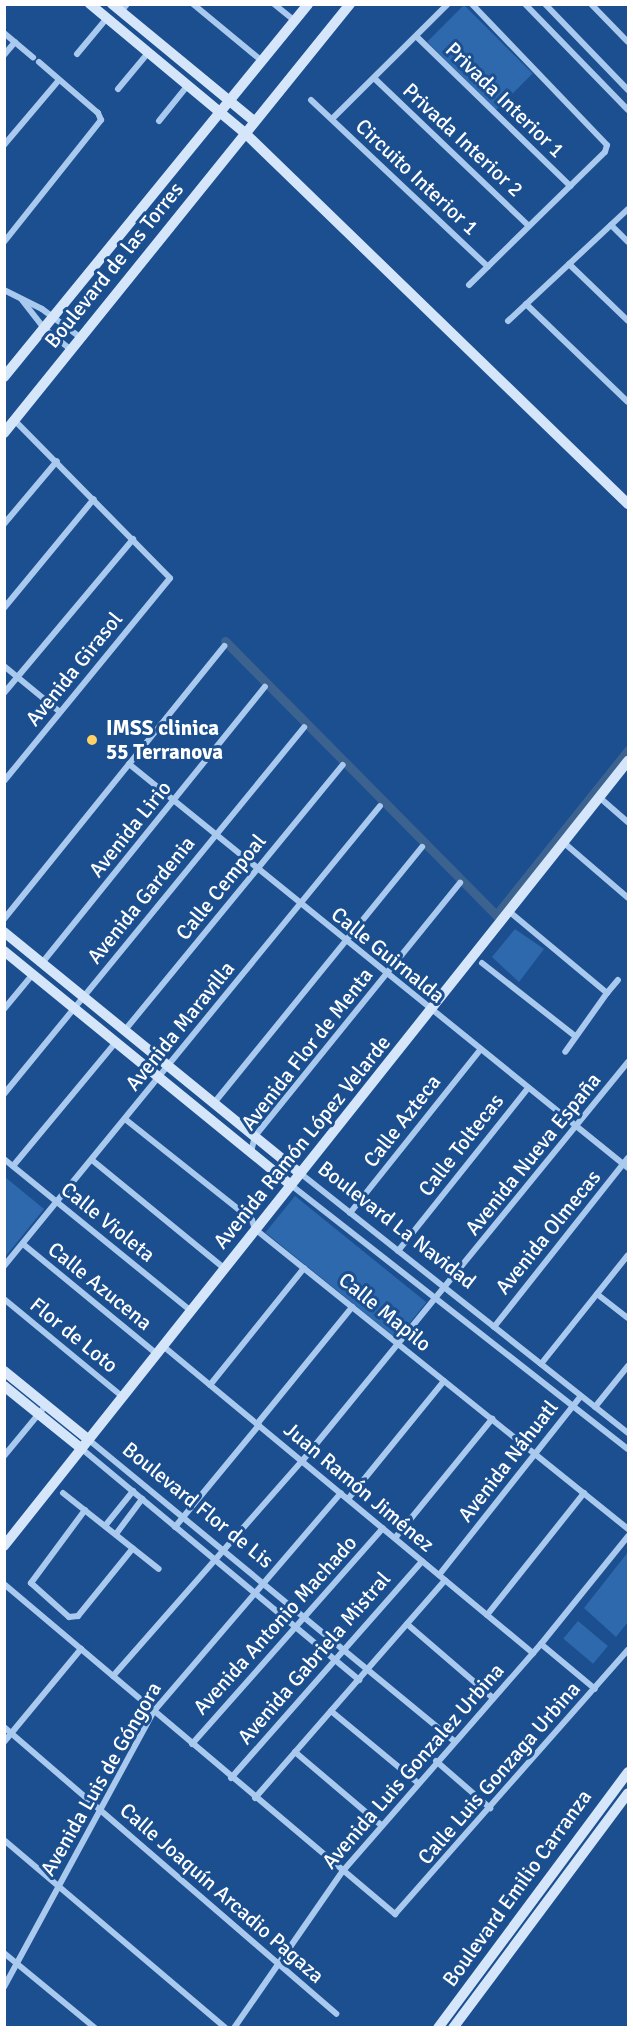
<!DOCTYPE html>
<html>
<head>
<meta charset="utf-8">
<style>
	body { margin:0 }
	#map { position:relative; width:633px; height:2032px; overflow:hidden; background:#1b4f8f; font-family:Signika,sans-serif }
	div>[style] { position:absolute }
	[style*='--x'] { left:calc(var(--x)*1px); top:calc(var(--y)*1px); width:calc(var(--w)*1px); rotate:calc(var(--a)*1deg) }
	.green>* { inset:0; background:#2e69ad; transform-origin:0 0 }
	.canal>* { height:9px; margin:-4.5px; padding:0 4.5px; transform-origin:4.5px; border-radius:4.5px; background:#3c6290 }
	.street>* { height:6px; margin:-3px; padding:0 3px; transform-origin:3px; border-radius:3px; background:#a9c9ee }
	.secondary>* { height:10px; margin:-5px; padding:0 5px; transform-origin:5px; border-radius:5px; background:#d6e6fa }
	.dots>* { width:16px; height:16px; translate:-50% -50%; box-sizing:border-box; border:3px solid #1b4f8f; border-radius:50% }
	span { translate:-50% -50%; white-space:nowrap; text-align:center; line-height:1.15; -webkit-text-stroke:6px #1b4f8f; paint-order:stroke }
	.street-label { font-size:21px; color:#fff }
	.poi-label { font-size:21px; color:#fff; font-weight:700 }
	.left { translate:0 -50%; text-align:left }
	.frame { position:absolute; inset:0; border:6px solid #fff; pointer-events:none }
</style>
</head>
<body>
<div id="map">
	<div class="green">
		<i style="left:464px;top:5px;width:97px;height:52px;rotate:45deg"></i>
		<i style="clip-path:polygon(515px 929px,544px 949px,519px 982px,492px 957px)"></i>
		<i style="clip-path:polygon(5px 1177px,44px 1209px,5px 1257px)"></i>
		<i style="left:295px;top:1196px;width:169px;height:47px;rotate:39deg"></i>
		<i style="clip-path:polygon(628px 1552px,628px 1622px,616px 1637px,584px 1608px)"></i>
		<i style="left:578px;top:1621px;width:39px;height:23px;rotate:40deg"></i>
	</div>
	<div class="canal">
		<i style="--x:225;--y:641;--w:385;--a:45.3"></i>
		<i style="--x:496;--y:915;--w:211;--a:-51.3"></i>
	</div>
	<div class="street">
		<i style="--x:193;--y:4;--w:89;--a:39.6"></i>
		<i style="--x:274;--y:4;--w:27;--a:39"></i>
		<i style="--x:525;--y:4;--w:148;--a:45.8"></i>
		<i style="--x:545;--y:4;--w:120;--a:46"></i>
		<i style="--x:591;--y:4;--w:53;--a:45.8"></i>
		<i style="--x:121;--y:12;--w:10;--a:-53"></i>
		<i style="--x:4;--y:33;--w:38;--a:40"></i>
		<i style="--x:417;--y:37;--w:214;--a:44.2"></i>
		<i style="--x:77;--y:54;--w:47;--a:-50.2"></i>
		<i style="--x:4;--y:55;--w:17;--a:-50"></i>
		<i style="--x:374;--y:78;--w:214;--a:43.7"></i>
		<i style="--x:118;--y:89;--w:47;--a:-50.2"></i>
		<i style="--x:311;--y:100;--w:243;--a:43.3"></i>
		<i style="--x:332;--y:119;--w:163;--a:-44.8"></i>
		<i style="--x:159;--y:121;--w:46;--a:-51.1"></i>
		<i style="--x:4;--y:145;--w:85;--a:-49.8"></i>
		<i style="--x:611;--y:225;--w:24;--a:45"></i>
		<i style="--x:4;--y:242;--w:156;--a:-51.5"></i>
		<i style="--x:101;--y:120;--w:8;--a:-113"></i>
		<i style="--x:98;--y:113;--w:78;--a:-139.2"></i>
		<i style="--x:569;--y:264;--w:82;--a:44"></i>
		<i style="--x:469;--y:285;--w:190;--a:-44.4"></i>
		<i style="--x:605;--y:152;--w:7;--a:-74"></i>
		<i style="--x:607;--y:145;--w:195;--a:-133.8"></i>
		<i style="--x:4;--y:290;--w:42;--a:26.6"></i>
		<i style="--x:42;--y:309;--w:49;--a:36.6"></i>
		<i style="--x:22;--y:300;--w:36;--a:52"></i>
		<i style="--x:44;--y:328;--w:35;--a:39"></i>
		<i style="--x:526;--y:304;--w:141;--a:43.9"></i>
		<i style="--x:508;--y:321;--w:164;--a:-43"></i>
		<i style="--x:4;--y:524;--w:82;--a:-49.9"></i>
		<i style="--x:4;--y:608;--w:141;--a:-50.5"></i>
		<i style="--x:4;--y:666;--w:72;--a:39.4"></i>
		<i style="--x:4;--y:693;--w:201;--a:-50"></i>
		<i style="--x:129;--y:764;--w:642;--a:38.99"></i>
		<i style="--x:4;--y:781;--w:262;--a:-50.7"></i>
		<i style="--x:170;--y:578;--w:221;--a:-134.6"></i>
		<i style="--x:599;--y:797;--w:38;--a:41"></i>
		<i style="--x:563;--y:842;--w:86;--a:40.7"></i>
		<i style="--x:511;--y:913;--w:125;--a:39.8"></i>
		<i style="--x:607;--y:993;--w:72;--a:125.4"></i>
		<i style="--x:4;--y:919;--w:351;--a:-51.1"></i>
		<i style="--x:42;--y:963;--w:355;--a:-51.1"></i>
		<i style="--x:482;--y:963;--w:118;--a:38.1"></i>
		<i style="--x:607;--y:993;--w:17;--a:-50"></i>
		<i style="--x:4;--y:1009;--w:45;--a:-50.4"></i>
		<i style="--x:125;--y:1030;--w:343;--a:-50.6"></i>
		<i style="--x:4;--y:1094;--w:474;--a:-50.7"></i>
		<i style="--x:214;--y:1103;--w:330;--a:-50.9"></i>
		<i style="--x:125;--y:1119;--w:162;--a:38.5"></i>
		<i style="--x:252;--y:1220;--w:9;--a:72"></i>
		<i style="--x:255;--y:1229;--w:479;--a:38.8"></i>
		<i style="--x:251;--y:1152;--w:16;--a:-76"></i>
		<i style="--x:255;--y:1136;--w:326;--a:-51"></i>
		<i style="--x:4;--y:1159;--w:241;--a:39.1"></i>
		<i style="--x:92;--y:1160;--w:171;--a:39.3"></i>
		<i style="--x:13;--y:1166;--w:161;--a:-50.3"></i>
		<i style="--x:300;--y:1173;--w:419;--a:38.4"></i>
		<i style="--x:291;--y:1185;--w:428;--a:38.1"></i>
		<i style="--x:350;--y:1213;--w:208;--a:-51.4"></i>
		<i style="--x:23;--y:1244;--w:173;--a:39.4"></i>
		<i style="--x:398;--y:1251;--w:208;--a:-51.4"></i>
		<i style="--x:4;--y:1266;--w:594;--a:-50.74"></i>
		<i style="--x:597;--y:1294;--w:39;--a:38"></i>
		<i style="--x:4;--y:1299;--w:154;--a:39.5"></i>
		<i style="--x:494;--y:1327;--w:216;--a:-51.6"></i>
		<i style="--x:163;--y:1346;--w:481;--a:39.7"></i>
		<i style="--x:541;--y:1364;--w:139;--a:-51.4"></i>
		<i style="--x:210;--y:1385;--w:150;--a:-51.2"></i>
		<i style="--x:595;--y:1407;--w:53;--a:-51.2"></i>
		<i style="--x:257;--y:1424;--w:151;--a:-50.9"></i>
		<i style="--x:89;--y:1440;--w:473;--a:39.5"></i>
		<i style="--x:82;--y:1449;--w:361;--a:39.8"></i>
		<i style="--x:4;--y:1456;--w:66;--a:-50.5"></i>
		<i style="--x:63;--y:1493;--w:122;--a:38.4"></i>
		<i style="--x:348;--y:1499;--w:152;--a:-50.9"></i>
		<i style="--x:85;--y:1510;--w:91;--a:126.5"></i>
		<i style="--x:31;--y:1583;--w:51;--a:41.8"></i>
		<i style="--x:69;--y:1617;--w:9;--a:-6"></i>
		<i style="--x:78;--y:1616;--w:87;--a:-51"></i>
		<i style="--x:105;--y:1526;--w:45;--a:-51.3"></i>
		<i style="--x:175;--y:1527;--w:132;--a:-50.5"></i>
		<i style="--x:116;--y:1534;--w:44;--a:-53.4"></i>
		<i style="--x:395;--y:1538;--w:154;--a:-50.8"></i>
		<i style="--x:439;--y:1575;--w:228;--a:-51.6"></i>
		<i style="--x:4;--y:1584;--w:512;--a:40.16"></i>
		<i style="--x:395;--y:1914;--w:352;--a:-48.6"></i>
		<i style="--x:487;--y:1615;--w:156;--a:-51.5"></i>
		<i style="--x:407;--y:1624;--w:113;--a:40.7"></i>
		<i style="--x:541;--y:1644;--w:70;--a:39.8"></i>
		<i style="--x:113;--y:1676;--w:288;--a:-48.7"></i>
		<i style="--x:303;--y:1460;--w:514;--a:-50.77"></i>
		<i style="--x:331;--y:1711;--w:113;--a:39.6"></i>
		<i style="--x:4;--y:1727;--w:439;--a:40.8"></i>
		<i style="--x:4;--y:1742;--w:121;--a:-50.4"></i>
		<i style="--x:192;--y:1744;--w:288;--a:-48.5"></i>
		<i style="--x:295;--y:1752;--w:113;--a:40.3"></i>
		<i style="--x:436;--y:1761;--w:72;--a:41"></i>
		<i style="--x:231;--y:1778;--w:289;--a:-48.6"></i>
		<i style="--x:255;--y:1798;--w:289;--a:-48.9"></i>
		<i style="--x:4;--y:1840;--w:291;--a:40.3"></i>
		<i style="--x:4;--y:1953;--w:118;--a:39.5"></i>
		<i style="--x:4;--y:1987;--w:314;--a:-61.5"></i>
		<i style="--x:154;--y:1711;--w:287;--a:-49.4"></i>
		<i style="--x:234;--y:2028;--w:190;--a:-55.3"></i>
		<i style="--x:342;--y:1872;--w:303;--a:-48.9"></i>
		<i style="--x:541;--y:1644;--w:139;--a:-51.1"></i>
	</div>
	<div class="secondary">
		<i style="--x:90;--y:4;--w:203;--a:39.8"></i>
		<i style="--x:246;--y:134;--w:532;--a:44.09"></i>
		<i style="--x:112;--y:4;--w:185;--a:39.5"></i>
		<i style="--x:4;--y:377;--w:481;--a:-50.8"></i>
		<i style="--x:4;--y:433;--w:551;--a:-51.11"></i>
		<i style="--x:4;--y:932;--w:382;--a:39.2"></i>
		<i style="--x:4;--y:951;--w:370;--a:39.2"></i>
		<i style="--x:4;--y:1371;--w:109;--a:39.1"></i>
		<i style="--x:4;--y:1386;--w:100;--a:38.9"></i>
		<i style="--x:4;--y:1546;--w:1003;--a:-51.52"></i>
		<i style="--x:438;--y:2028;--w:319;--a:-53.4"></i>
		<i style="--x:453;--y:2028;--w:293;--a:-53.3"></i>
	</div>
	<div class="dots">
		<i style="left:92px;top:740px;background:#ffd166"></i>
	</div>
	<div class="street-label">
		<span style="left:505px;top:100px;rotate:44deg">Privada Interior 1</span>
		<span style="left:463px;top:140px;rotate:43deg">Privada Interior 2</span>
		<span style="left:417px;top:177px;rotate:43deg">Circuito Interior 1</span>
		<span style="left:114px;top:265px;rotate:-51deg">Boulevard de las Torres</span>
		<span style="left:74px;top:669px;rotate:-51deg">Avenida Girasol</span>
		<span style="left:130px;top:829px;rotate:-51deg">Avenida Lirio</span>
		<span style="left:221px;top:887px;rotate:-51deg">Calle Cempoal</span>
		<span style="left:141px;top:900px;rotate:-51deg">Avenida Gardenia</span>
		<span style="left:388px;top:955px;rotate:39deg">Calle Guirnalda</span>
		<span style="left:180px;top:1026px;rotate:-51deg">Avenida Maravilla</span>
		<span style="left:307px;top:1049px;rotate:-52deg">Avenida Flor de Menta</span>
		<span style="left:402px;top:1121px;rotate:-52deg">Calle Azteca</span>
		<span style="left:302px;top:1142px;rotate:-51deg">Avenida Ramón López Velarde</span>
		<span style="left:461px;top:1145px;rotate:-52deg">Calle Toltecas</span>
		<span style="left:533px;top:1154px;rotate:-51deg">Avenida Nueva España</span>
		<span style="left:108px;top:1222px;rotate:39deg">Calle Violeta</span>
		<span style="left:397px;top:1225px;rotate:38deg">Boulevard La Navidad</span>
		<span style="left:548px;top:1232px;rotate:-51deg">Avenida Olmecas</span>
		<span style="left:100px;top:1286px;rotate:39deg">Calle Azucena</span>
		<span style="left:385px;top:1312px;rotate:39deg">Calle Mapilo</span>
		<span style="left:74px;top:1335px;rotate:39deg">Flor de Loto</span>
		<span style="left:508px;top:1461px;rotate:-52deg">Avenida Náhuatl</span>
		<span style="left:359px;top:1487px;rotate:40deg">Juan Ramón Jiménez</span>
		<span style="left:198px;top:1505px;rotate:39deg">Boulevard Flor de Lis</span>
		<span style="left:275px;top:1625px;rotate:-48deg">Avenida Antonio Machado</span>
		<span style="left:314px;top:1658px;rotate:-49deg">Avenida Gabriela Mistral</span>
		<span style="left:413px;top:1766px;rotate:-49deg">Avenida Luis Gonzalez Urbina</span>
		<span style="left:499px;top:1773px;rotate:-49deg">Calle Luis Gonzaga Urbina</span>
		<span style="left:101px;top:1779px;rotate:-60deg">Avenida Luis de Góngora</span>
		<span style="left:517px;top:1888px;rotate:-54deg">Boulevard Emilio Carranza</span>
		<span style="left:222px;top:1893px;rotate:41deg">Calle Joaquín Arcadio Pagaza</span>
	</div>
	<div class="poi-label">
		<span class="left" style="left:106px;top:740px">IMSS clinica<br>55 Terranova</span>
	</div>
	<div class="frame"></div>
</div>
</body>
</html>
